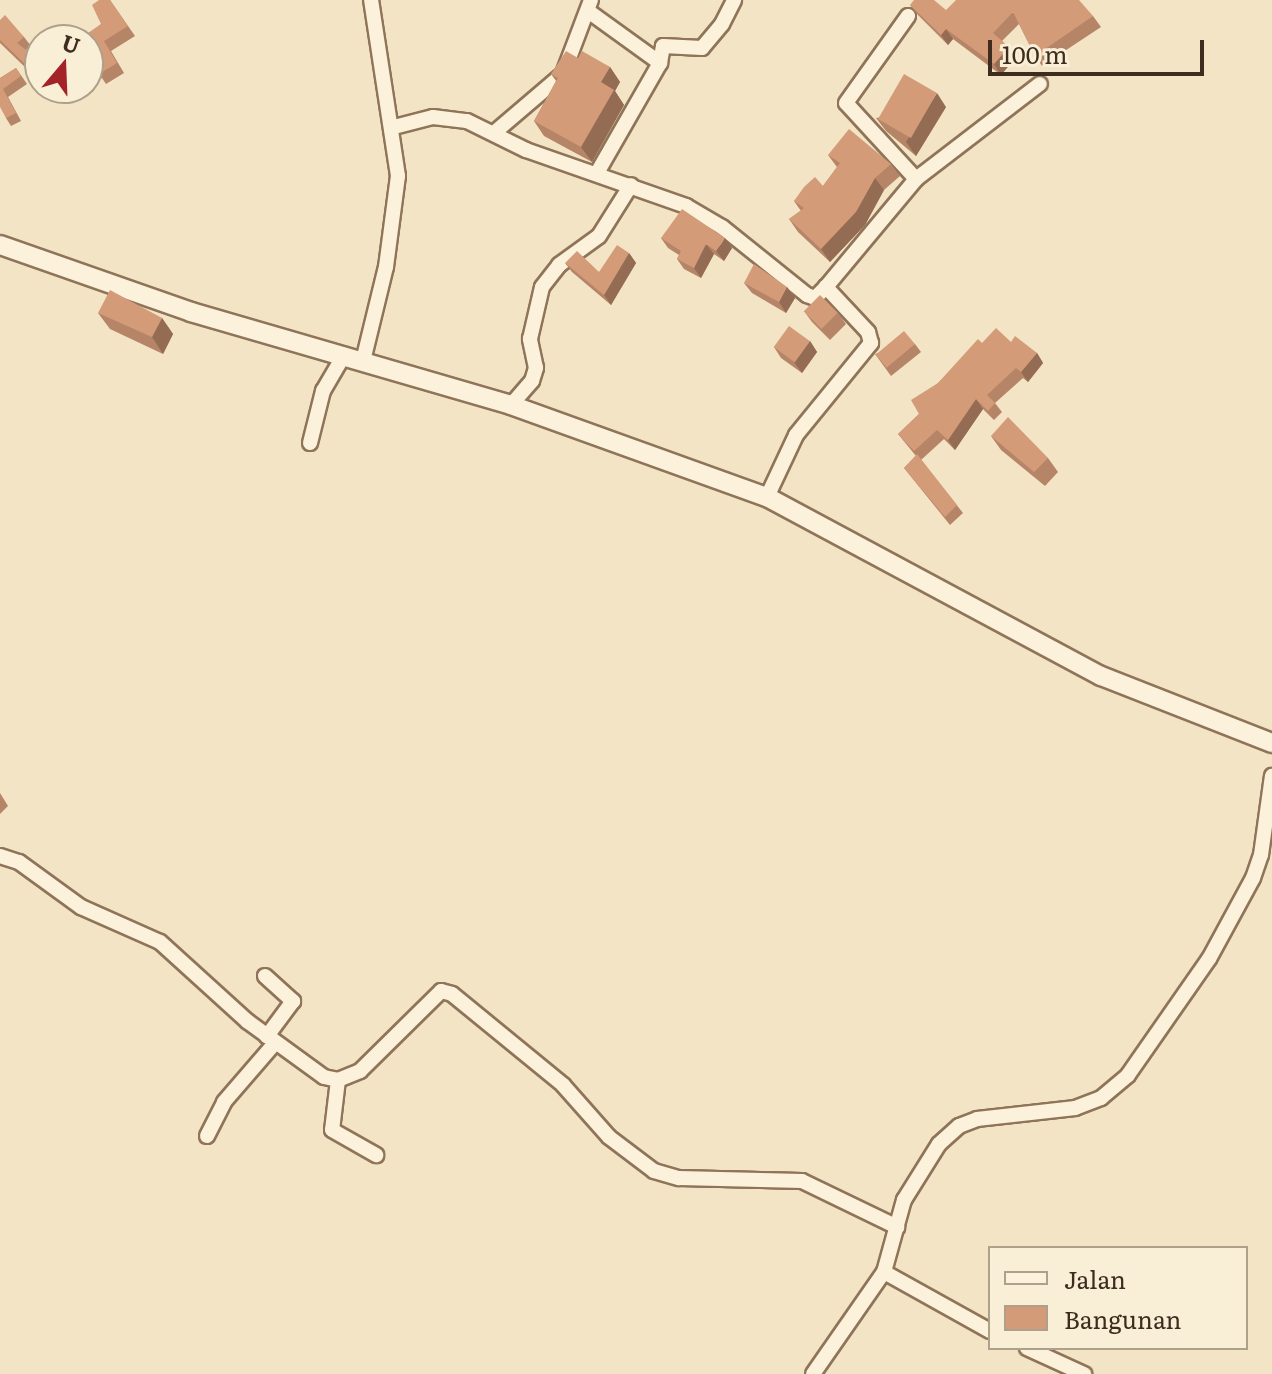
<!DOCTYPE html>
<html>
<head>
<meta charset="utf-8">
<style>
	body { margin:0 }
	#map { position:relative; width:1272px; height:1374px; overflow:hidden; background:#f2e4c5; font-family:Literata,serif }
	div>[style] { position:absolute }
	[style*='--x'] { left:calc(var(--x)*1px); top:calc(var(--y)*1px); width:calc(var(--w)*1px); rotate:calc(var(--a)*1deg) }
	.roads { filter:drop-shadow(2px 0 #8f7459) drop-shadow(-2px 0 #8f7459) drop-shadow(0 2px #8f7459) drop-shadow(0 -2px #8f7459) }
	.street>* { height:14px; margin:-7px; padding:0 7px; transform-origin:7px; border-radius:7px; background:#fcf1da }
	.secondary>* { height:18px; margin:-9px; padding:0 9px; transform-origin:9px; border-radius:9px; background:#fcf1da }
	.wall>* { inset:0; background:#b68567 }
	.shaded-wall>* { inset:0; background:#946c54 }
	.building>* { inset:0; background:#d49b78; transform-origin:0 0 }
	span { translate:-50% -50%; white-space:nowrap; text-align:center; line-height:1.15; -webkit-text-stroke:7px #f9eed6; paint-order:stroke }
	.legend { position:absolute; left:988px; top:1246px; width:260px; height:104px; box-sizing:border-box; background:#f9eed6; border:2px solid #aea18c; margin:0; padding:10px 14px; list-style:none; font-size:24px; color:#3e2d1e }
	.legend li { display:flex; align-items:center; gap:16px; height:40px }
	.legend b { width:40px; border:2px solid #aea18c }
	.north { position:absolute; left:24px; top:24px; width:80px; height:80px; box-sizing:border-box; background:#f9eed6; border:2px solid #aea18c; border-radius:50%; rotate:19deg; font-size:22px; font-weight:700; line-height:32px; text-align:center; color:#3e2d1e }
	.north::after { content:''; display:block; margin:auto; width:28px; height:36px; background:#a42328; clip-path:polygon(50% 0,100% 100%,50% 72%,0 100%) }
	.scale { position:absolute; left:988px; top:40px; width:216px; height:36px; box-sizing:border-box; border:4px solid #3e2d1e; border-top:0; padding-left:10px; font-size:24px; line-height:28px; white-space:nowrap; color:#3e2d1e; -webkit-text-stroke:6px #f9eed6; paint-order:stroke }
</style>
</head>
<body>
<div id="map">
	<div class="roads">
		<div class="street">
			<i style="--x:588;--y:11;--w:89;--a:35.8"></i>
			<i style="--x:394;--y:127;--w:40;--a:-14.4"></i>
			<i style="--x:433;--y:117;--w:34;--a:7"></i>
			<i style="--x:467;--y:121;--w:66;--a:26.2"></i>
			<i style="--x:526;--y:150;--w:170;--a:19.3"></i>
			<i style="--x:686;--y:206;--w:42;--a:30.3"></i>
			<i style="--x:722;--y:227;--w:109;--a:38.7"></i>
			<i style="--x:807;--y:295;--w:9;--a:21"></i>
			<i style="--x:815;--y:298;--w:16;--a:-45"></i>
			<i style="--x:495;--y:132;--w:89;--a:-40.5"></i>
			<i style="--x:563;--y:74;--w:79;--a:-69.3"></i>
			<i style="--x:597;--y:173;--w:127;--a:-60.2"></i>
			<i style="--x:660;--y:63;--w:17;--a:-80"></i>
			<i style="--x:663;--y:46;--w:39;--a:3"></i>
			<i style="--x:702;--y:48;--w:31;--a:-50"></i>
			<i style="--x:722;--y:24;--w:27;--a:-63"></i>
			<i style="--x:916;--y:179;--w:156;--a:-37.5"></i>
			<i style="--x:363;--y:361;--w:97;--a:-76.3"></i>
			<i style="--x:386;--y:267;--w:92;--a:-82.5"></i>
			<i style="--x:398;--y:176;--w:178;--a:-98.7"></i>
			<i style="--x:511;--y:405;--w:32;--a:-49"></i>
			<i style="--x:532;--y:381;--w:14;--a:-73"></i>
			<i style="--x:536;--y:368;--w:30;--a:-102"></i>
			<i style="--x:530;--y:339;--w:53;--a:-77"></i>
			<i style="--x:542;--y:287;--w:28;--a:-52"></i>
			<i style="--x:559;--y:265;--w:49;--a:-35.9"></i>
			<i style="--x:599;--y:236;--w:60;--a:-57.9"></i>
			<i style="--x:310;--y:443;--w:54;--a:-76"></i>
			<i style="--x:323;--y:391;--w:42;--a:-59.7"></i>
			<i style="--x:767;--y:497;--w:68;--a:-64.9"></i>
			<i style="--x:796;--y:435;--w:119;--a:-50.8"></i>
			<i style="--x:871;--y:343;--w:11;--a:-105"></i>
			<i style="--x:868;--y:332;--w:62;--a:-133"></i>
			<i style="--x:826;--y:287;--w:141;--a:-50.2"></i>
			<i style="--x:916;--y:179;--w:103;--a:-132.6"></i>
			<i style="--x:846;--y:103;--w:107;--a:-54.5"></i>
			<i style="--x:0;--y:856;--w:20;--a:18"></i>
			<i style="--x:19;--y:862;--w:77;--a:36"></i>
			<i style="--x:81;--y:907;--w:86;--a:23.9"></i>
			<i style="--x:160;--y:942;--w:118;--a:42.2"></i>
			<i style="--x:247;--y:1021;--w:95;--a:36"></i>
			<i style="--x:324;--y:1077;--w:14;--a:12"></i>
			<i style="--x:338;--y:1080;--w:24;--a:-22"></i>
			<i style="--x:360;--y:1071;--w:114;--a:-44.6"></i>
			<i style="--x:441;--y:991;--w:11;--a:15"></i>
			<i style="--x:452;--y:994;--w:144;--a:39.3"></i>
			<i style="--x:563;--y:1085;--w:69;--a:48.5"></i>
			<i style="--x:609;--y:1137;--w:56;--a:37.1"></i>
			<i style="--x:654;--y:1171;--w:26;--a:16"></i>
			<i style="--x:679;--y:1178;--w:123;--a:1.4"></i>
			<i style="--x:802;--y:1181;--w:106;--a:25.8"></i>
			<i style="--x:265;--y:976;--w:38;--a:42"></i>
			<i style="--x:293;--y:1001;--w:44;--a:126.6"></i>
			<i style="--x:338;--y:1080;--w:50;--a:96.8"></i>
			<i style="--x:332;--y:1130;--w:51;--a:29.6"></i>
			<i style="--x:207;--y:1136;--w:38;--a:-63"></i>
			<i style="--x:224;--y:1102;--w:78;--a:-49.2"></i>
			<i style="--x:884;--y:1272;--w:121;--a:29.1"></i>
			<i style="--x:1027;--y:1348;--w:63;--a:24.5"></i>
			<i style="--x:813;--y:1374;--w:124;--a:-55.2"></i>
			<i style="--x:884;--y:1272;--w:75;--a:-74.5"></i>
			<i style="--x:904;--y:1200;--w:66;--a:-58"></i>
			<i style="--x:939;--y:1144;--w:27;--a:-42"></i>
			<i style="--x:959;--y:1126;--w:19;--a:-21"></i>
			<i style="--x:977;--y:1119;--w:99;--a:-6.4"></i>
			<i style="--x:1075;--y:1108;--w:28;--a:-21"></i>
			<i style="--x:1101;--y:1098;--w:35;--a:-40"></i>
			<i style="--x:1128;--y:1075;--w:141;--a:-55.1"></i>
			<i style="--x:1209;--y:959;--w:92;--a:-61.5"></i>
			<i style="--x:1253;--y:878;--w:24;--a:-71"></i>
			<i style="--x:1261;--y:855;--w:80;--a:-82.1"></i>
		</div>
		<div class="secondary">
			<i style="--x:0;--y:245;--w:202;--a:19.3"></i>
			<i style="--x:191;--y:312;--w:333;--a:16.2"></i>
			<i style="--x:511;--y:405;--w:272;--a:19.8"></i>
			<i style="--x:767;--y:497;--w:379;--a:28.2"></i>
			<i style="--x:1101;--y:676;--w:184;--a:21.4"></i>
		</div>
	</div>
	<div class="wall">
		<i style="clip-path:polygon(110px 0,135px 36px,111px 51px,124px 73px,106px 84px,102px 78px,88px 87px,88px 40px,101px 24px)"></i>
		<i style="clip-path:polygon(910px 5px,946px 10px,1093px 16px,1101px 27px,1042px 66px,1035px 56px,1019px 24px,1002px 41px,1016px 57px,1001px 75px,953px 39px,948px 45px,918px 15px)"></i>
		<i style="clip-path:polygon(0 20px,24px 37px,31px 46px,26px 50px,38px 63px,30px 72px,0 43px)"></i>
		<i style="clip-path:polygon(578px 58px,610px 67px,620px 82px,615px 91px,624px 105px,592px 162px,544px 136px,534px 121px,556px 81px,551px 74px)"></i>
		<i style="clip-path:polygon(16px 68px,27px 84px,8px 97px,21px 121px,11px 126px,6px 118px,0 78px)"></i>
		<i style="clip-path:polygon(946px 107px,916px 156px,886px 131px,876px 118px)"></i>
		<i style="clip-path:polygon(828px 155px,891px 164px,900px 176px,884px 190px,865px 225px,830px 262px,798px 232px,789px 219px,801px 211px,794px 201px,823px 186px,837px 167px)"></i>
		<i style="clip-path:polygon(661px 238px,732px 248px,724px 261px,714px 254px,701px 278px,684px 269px,677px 259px,679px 255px,668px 248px)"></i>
		<i style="clip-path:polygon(629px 253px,636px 263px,611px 305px,572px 272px,565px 263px,599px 272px)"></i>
		<i style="clip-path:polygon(744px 283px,787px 287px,795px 298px,786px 313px,752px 293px)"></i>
		<i style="clip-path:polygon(804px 311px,838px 313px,846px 324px,830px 340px,812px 322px)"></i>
		<i style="clip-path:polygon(98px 313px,162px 318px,173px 334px,163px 354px,110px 329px)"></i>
		<i style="clip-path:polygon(810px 341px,817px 352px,802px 373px,781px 358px,774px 347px)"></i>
		<i style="clip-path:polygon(1011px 342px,1037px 353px,1043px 363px,1028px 382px,1023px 378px,995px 403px,1002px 412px,994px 420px,983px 409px,955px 450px,944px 439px,921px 460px,963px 513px,950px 525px,904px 468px,916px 456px,898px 434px,919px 414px,938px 383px,982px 343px)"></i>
		<i style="clip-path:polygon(915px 344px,921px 352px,891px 376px,875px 354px)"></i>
		<i style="clip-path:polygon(991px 436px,1048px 458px,1058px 472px,1045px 486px,1001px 450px)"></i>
		<i style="clip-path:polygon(0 793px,8px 806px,0 814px)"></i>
	</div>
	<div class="shaded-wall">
		<i style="clip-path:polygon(946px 29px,953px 39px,948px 45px,941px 35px)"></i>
		<i style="clip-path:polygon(1009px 47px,1016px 57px,1001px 75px,994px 64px)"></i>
		<i style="clip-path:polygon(31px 54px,38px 63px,30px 72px,24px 63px)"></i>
		<i style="clip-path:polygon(610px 67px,620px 82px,615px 91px,624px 105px,592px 162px,581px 147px,601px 82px)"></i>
		<i style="clip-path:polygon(937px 93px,946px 107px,916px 156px,906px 142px)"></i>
		<i style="clip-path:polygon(875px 178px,884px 190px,865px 225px,830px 262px,821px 249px)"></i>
		<i style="clip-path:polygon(725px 238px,732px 248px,724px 261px,716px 251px)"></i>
		<i style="clip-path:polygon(706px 244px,714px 254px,701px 278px,694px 268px)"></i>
		<i style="clip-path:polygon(629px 253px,636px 263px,611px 305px,604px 295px)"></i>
		<i style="clip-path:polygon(787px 287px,795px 298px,786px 313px,779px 302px)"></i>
		<i style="clip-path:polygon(162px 318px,173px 334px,163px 354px,152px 337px)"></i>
		<i style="clip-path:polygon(810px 341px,817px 352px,802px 373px,794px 362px)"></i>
		<i style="clip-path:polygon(1037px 353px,1043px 363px,1028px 382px,1021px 372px)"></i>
		<i style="clip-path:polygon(976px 399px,983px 409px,955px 450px,948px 440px)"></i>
	</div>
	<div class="building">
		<i style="clip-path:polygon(99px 0,110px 0,128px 26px,104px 41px,117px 63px,99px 74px,95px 67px,88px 72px,88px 40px,78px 40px,101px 24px,92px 5px)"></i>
		<i style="clip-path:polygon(914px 0,934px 0,946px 10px,956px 0,1079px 0,1093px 16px,1035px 56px,1013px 12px,993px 33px,1009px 47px,994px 64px,946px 29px,941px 35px,910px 5px)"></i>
		<i style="clip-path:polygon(5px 15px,24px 37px,17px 43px,31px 54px,24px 63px,0 40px,0 20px)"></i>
		<i style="clip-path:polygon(566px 51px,578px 58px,582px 51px,610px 67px,601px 82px,614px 90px,581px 147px,534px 121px,558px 78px,551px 74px)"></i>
		<i style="clip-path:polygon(16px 68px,21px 76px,3px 89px,16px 113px,6px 118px,0 107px,0 78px)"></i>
		<i style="left:904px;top:74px;width:38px;height:52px;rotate:30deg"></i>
		<i style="clip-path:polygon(849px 129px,891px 164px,875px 178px,856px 212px,821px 249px,789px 219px,804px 208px,794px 201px,804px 187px,815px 177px,823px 186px,840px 163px,828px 155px)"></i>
		<i style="clip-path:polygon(682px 209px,725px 238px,716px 251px,706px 244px,694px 268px,677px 259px,681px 251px,661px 238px)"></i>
		<i style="clip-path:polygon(617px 245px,629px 253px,604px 295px,565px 263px,577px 251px,599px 272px)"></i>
		<i style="clip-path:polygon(754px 264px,787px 287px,779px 302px,744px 283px)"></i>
		<i style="clip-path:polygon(110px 290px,162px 318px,152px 337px,98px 313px)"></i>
		<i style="left:820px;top:295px;width:25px;height:23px;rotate:45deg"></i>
		<i style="left:789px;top:326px;width:26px;height:26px;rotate:36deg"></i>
		<i style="clip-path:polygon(996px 328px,1011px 342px,1015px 336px,1037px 353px,1021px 372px,1016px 368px,987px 395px,995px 403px,988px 411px,976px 399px,948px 440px,937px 430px,914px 451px,898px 434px,919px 414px,911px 400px,938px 383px,978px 339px,982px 343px)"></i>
		<i style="left:904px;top:331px;width:17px;height:37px;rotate:50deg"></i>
		<i style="clip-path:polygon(1008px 417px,1048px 458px,1034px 472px,991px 436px)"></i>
		<i style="clip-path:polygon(917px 454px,957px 505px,945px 517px,904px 468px)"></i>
	</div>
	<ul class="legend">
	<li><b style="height:10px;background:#fcf1da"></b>Jalan</li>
	<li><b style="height:22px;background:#d49b78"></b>Bangunan</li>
	</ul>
	<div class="north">U</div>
	<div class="scale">100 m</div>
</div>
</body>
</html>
